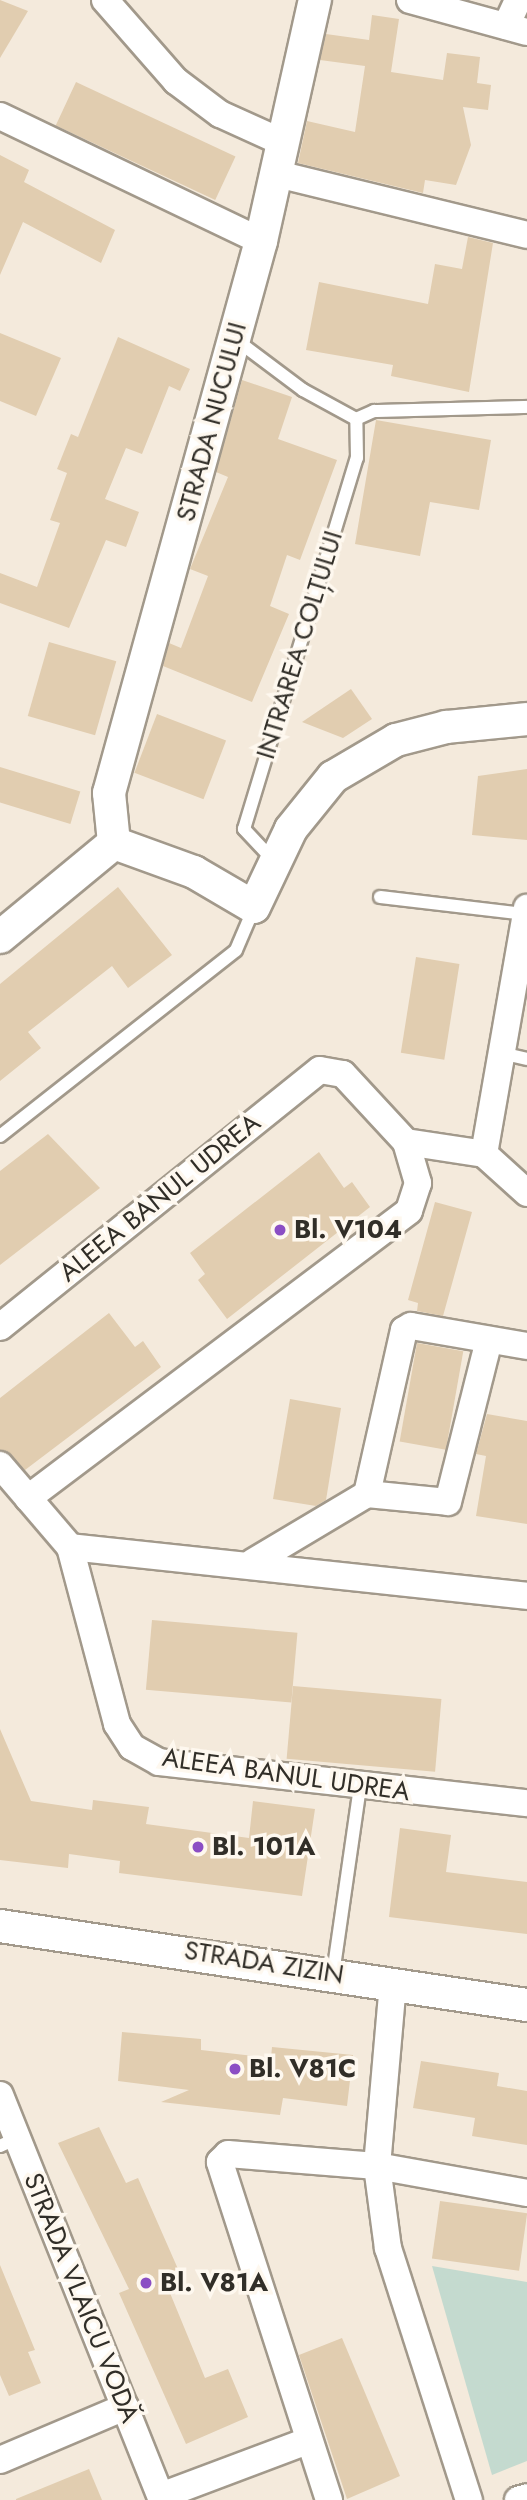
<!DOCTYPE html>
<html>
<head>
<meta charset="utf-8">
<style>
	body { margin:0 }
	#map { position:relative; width:527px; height:2500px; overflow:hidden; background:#f4eadc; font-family:Jost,sans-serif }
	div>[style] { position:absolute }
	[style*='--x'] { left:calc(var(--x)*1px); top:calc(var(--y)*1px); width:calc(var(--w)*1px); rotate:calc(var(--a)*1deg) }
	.green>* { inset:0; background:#c4dacf }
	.building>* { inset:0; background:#e1cdb0; transform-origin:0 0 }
	.roads { filter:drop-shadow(2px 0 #a2998b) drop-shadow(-2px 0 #a2998b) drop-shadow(0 2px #a2998b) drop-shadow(0 -2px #a2998b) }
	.service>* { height:12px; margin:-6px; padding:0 6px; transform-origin:6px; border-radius:6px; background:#fff }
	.minor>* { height:26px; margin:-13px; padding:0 13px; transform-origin:13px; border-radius:13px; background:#fff }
	.tertiary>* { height:32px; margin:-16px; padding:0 16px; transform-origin:16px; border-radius:16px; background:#fff }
	.dots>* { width:19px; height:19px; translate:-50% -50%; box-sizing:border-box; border:4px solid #fef8ef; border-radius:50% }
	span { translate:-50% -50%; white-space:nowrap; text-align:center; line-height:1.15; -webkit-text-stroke:7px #fef8ef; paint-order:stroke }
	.street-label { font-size:26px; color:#312e28 }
	.poi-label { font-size:26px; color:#312e28; font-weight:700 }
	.left { translate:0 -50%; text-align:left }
</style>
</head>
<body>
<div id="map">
	<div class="green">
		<i style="clip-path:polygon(432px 2266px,527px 2282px,527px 2461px,492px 2475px)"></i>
	</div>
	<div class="building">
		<i style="clip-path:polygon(0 0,28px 11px,0 58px)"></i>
		<i style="clip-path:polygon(372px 15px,399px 19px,391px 72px,443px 80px,447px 53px,480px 57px,477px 83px,491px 85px,488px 110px,463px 107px,471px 145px,456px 185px,425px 180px,423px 193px,298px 163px,307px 121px,355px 132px,365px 66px,320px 60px,326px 34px,369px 40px)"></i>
		<i style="left:76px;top:82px;width:176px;height:48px;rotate:25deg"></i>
		<i style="clip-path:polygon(0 155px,29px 170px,24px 182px,115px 230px,101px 263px,23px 222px,0 275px)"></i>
		<i style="clip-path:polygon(468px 237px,493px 243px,469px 392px,391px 376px,393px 365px,306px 350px,319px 282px,428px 304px,435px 264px,462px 269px)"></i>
		<i style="clip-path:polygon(0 333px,61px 358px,36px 416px,0 401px)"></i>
		<i style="clip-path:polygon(118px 337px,190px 369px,180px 391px,169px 386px,142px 454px,126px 448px,105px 499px,139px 512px,126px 547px,106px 540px,69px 628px,0 603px,0 573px,37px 587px,60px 523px,50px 520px,67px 473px,57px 469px,71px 434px,78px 437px)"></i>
		<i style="clip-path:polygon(242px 380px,292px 397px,278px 439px,337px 460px,300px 560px,287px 555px,270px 606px,289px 614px,252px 702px,163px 666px,169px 643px,181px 648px,208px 576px,190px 569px,228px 477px,216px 472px)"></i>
		<i style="clip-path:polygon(376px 420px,491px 440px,479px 510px,430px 502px,420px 556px,355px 544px)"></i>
		<i style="left:49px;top:642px;width:70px;height:77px;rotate:16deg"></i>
		<i style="clip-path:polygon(351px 689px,372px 719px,343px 738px,302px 722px)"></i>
		<i style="left:157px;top:714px;width:74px;height:63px;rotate:21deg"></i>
		<i style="left:0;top:767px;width:84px;height:34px;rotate:17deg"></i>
		<i style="clip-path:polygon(527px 769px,527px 840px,472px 835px,478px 776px)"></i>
		<i style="clip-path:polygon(118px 887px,172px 955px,128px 988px,112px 966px,28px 1032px,41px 1048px,0 1081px,0 984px)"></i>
		<i style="left:416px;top:957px;width:44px;height:97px;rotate:9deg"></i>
		<i style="clip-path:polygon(48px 1134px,100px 1188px,0 1265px,0 1171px)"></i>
		<i style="clip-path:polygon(319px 1152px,344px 1188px,352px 1182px,370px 1207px,227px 1319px,198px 1280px,205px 1274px,190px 1253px)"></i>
		<i style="clip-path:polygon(435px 1202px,472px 1212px,443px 1316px,417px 1311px,418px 1303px,408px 1300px)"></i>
		<i style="clip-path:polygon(109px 1313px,135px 1347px,143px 1341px,161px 1367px,25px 1470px,0 1450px,0 1398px)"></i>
		<i style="left:417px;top:1343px;width:47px;height:100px;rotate:10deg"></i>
		<i style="clip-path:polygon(290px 1399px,341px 1408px,326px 1500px,316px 1506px,273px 1499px)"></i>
		<i style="clip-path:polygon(487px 1414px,527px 1421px,527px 1524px,476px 1516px,486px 1456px,476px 1454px)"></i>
		<i style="left:152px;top:1620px;width:146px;height:70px;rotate:5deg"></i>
		<i style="left:293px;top:1686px;width:149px;height:73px;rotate:5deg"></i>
		<i style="clip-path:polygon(0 1729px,31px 1801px,92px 1810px,93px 1800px,149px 1807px,146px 1824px,249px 1838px,253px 1801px,315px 1809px,302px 1896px,119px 1873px,120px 1861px,69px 1854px,68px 1868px,0 1860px)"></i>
		<i style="clip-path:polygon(400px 1828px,451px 1835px,446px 1872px,527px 1882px,527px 1934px,389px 1917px)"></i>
		<i style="clip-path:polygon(122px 2032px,201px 2039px,201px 2050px,271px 2058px,272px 2047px,353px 2055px,347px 2106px,283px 2098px,280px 2115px,161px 2102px,189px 2090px,118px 2081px)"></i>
		<i style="clip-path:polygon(421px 2061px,499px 2073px,497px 2086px,527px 2091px,527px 2145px,472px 2136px,475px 2118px,413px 2108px)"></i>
		<i style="clip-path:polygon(99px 2127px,126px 2183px,138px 2178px,178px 2269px,163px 2276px,205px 2378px,228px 2369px,248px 2417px,186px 2444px,119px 2293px,129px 2289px,58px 2143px)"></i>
		<i style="left:440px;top:2201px;width:88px;height:58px;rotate:8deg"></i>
		<i style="clip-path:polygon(0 2265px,35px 2350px,28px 2352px,41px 2383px,9px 2396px,0 2375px)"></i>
		<i style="clip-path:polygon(342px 2338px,400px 2476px,347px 2499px,299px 2355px)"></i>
		<i style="clip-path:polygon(89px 2469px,102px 2500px,16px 2500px,16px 2499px)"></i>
	</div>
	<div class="roads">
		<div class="service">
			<i style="--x:235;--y:339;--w:85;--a:36.9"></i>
			<i style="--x:303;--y:390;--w:60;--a:28.7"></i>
			<i style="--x:356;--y:419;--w:20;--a:-24"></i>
			<i style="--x:374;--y:411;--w:153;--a:-1.5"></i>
			<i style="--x:274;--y:861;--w:44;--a:-133.2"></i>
			<i style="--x:244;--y:829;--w:388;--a:-73.1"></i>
			<i style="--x:357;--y:458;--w:39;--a:-91"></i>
			<i style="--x:380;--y:897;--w:145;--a:6.7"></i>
			<i style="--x:501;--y:1053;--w:27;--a:13"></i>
			<i style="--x:0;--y:1136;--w:300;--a:-38.2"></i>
			<i style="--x:236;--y:950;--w:46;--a:-66.8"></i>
			<i style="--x:333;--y:1974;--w:189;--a:-81.8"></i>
			<i style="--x:0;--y:2146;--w:19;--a:-25"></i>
		</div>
		<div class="minor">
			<i style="--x:105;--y:0;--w:108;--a:48.8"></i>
			<i style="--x:176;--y:81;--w:55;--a:36.9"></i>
			<i style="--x:220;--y:114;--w:70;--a:24.4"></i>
			<i style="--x:410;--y:0;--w:121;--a:15.3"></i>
			<i style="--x:506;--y:26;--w:29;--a:-65"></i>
			<i style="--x:0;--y:116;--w:289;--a:25.6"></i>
			<i style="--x:277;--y:174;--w:257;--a:13.7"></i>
			<i style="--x:406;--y:1142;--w:79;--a:8.7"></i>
			<i style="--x:484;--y:1154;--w:58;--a:42.2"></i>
			<i style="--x:484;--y:1154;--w:250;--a:-80.1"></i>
			<i style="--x:0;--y:1327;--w:410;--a:-38.8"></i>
			<i style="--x:320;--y:1070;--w:23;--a:10"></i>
			<i style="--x:343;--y:1074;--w:93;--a:47.2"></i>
			<i style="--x:406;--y:1142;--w:43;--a:73.7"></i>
			<i style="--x:418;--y:1183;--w:29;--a:108"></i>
			<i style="--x:409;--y:1211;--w:477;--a:143"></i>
			<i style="--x:0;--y:1465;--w:108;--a:49.5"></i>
			<i style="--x:70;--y:1547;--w:183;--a:75.1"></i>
			<i style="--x:117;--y:1724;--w:27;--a:57"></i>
			<i style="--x:132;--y:1747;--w:31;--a:29"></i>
			<i style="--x:159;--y:1762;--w:370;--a:6.4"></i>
			<i style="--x:367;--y:1494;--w:168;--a:-77.3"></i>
			<i style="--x:404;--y:1330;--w:8;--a:-30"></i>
			<i style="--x:411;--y:1326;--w:118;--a:9.8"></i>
			<i style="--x:70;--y:1547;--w:460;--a:6.1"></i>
			<i style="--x:253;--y:1562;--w:133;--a:-30.8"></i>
			<i style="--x:367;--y:1494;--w:81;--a:5.6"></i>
			<i style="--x:448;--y:1502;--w:167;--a:-75.8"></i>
			<i style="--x:393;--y:1983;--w:184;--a:95"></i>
			<i style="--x:377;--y:2166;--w:83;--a:82.4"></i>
			<i style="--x:388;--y:2248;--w:265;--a:72.2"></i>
			<i style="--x:0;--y:2095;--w:436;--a:68.2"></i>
			<i style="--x:0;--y:2460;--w:136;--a:-23"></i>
			<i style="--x:161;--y:2496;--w:156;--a:-20.6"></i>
			<i style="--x:329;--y:2500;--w:355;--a:-107.9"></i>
			<i style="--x:220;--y:2162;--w:11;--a:-45"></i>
			<i style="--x:228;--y:2154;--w:149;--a:4.6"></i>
			<i style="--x:377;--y:2166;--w:152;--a:10.2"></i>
			<i style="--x:518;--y:2500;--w:9;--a:-18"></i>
		</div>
		<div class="tertiary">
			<i style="--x:114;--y:843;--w:50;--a:-95.7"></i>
			<i style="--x:109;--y:793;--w:573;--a:-74.6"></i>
			<i style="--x:261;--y:241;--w:247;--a:-77.4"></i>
			<i style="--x:114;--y:843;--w:85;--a:19.9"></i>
			<i style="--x:194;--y:872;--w:69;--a:30.3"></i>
			<i style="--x:254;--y:907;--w:86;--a:-64.6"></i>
			<i style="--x:291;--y:829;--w:67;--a:-51.1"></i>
			<i style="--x:333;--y:777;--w:73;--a:-30.4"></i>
			<i style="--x:396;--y:740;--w:52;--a:-14.6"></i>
			<i style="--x:446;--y:727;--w:81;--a:-5.6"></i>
			<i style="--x:0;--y:937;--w:148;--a:-39.5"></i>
			<i style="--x:0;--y:1926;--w:533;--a:8.53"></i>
		</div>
	</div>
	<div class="dots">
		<i style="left:280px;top:1230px;background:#8b4ec4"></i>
		<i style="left:198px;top:1847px;background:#8b4ec4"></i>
		<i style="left:235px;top:2069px;background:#8b4ec4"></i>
		<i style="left:146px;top:2283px;background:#8b4ec4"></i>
	</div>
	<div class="street-label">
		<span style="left:212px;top:422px;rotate:-75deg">STRADA NUCULUI</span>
		<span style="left:300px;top:645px;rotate:-73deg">INTRAREA COLȚULUI</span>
		<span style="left:160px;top:1198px;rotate:-39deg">ALEEA BANUL UDREA</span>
		<span style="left:286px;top:1775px;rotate:8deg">ALEEA BANUL UDREA</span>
		<span style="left:264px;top:1963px;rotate:9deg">STRADA ZIZIN</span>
		<span style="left:81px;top:2298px;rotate:68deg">STRADA VLAICU VODĂ</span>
	</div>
	<div class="poi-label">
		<span class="left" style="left:294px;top:1230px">Bl. V104</span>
		<span class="left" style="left:212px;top:1847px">Bl. 101A</span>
		<span class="left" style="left:249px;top:2069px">Bl. V81C</span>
		<span class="left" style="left:160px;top:2283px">Bl. V81A</span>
	</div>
</div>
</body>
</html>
